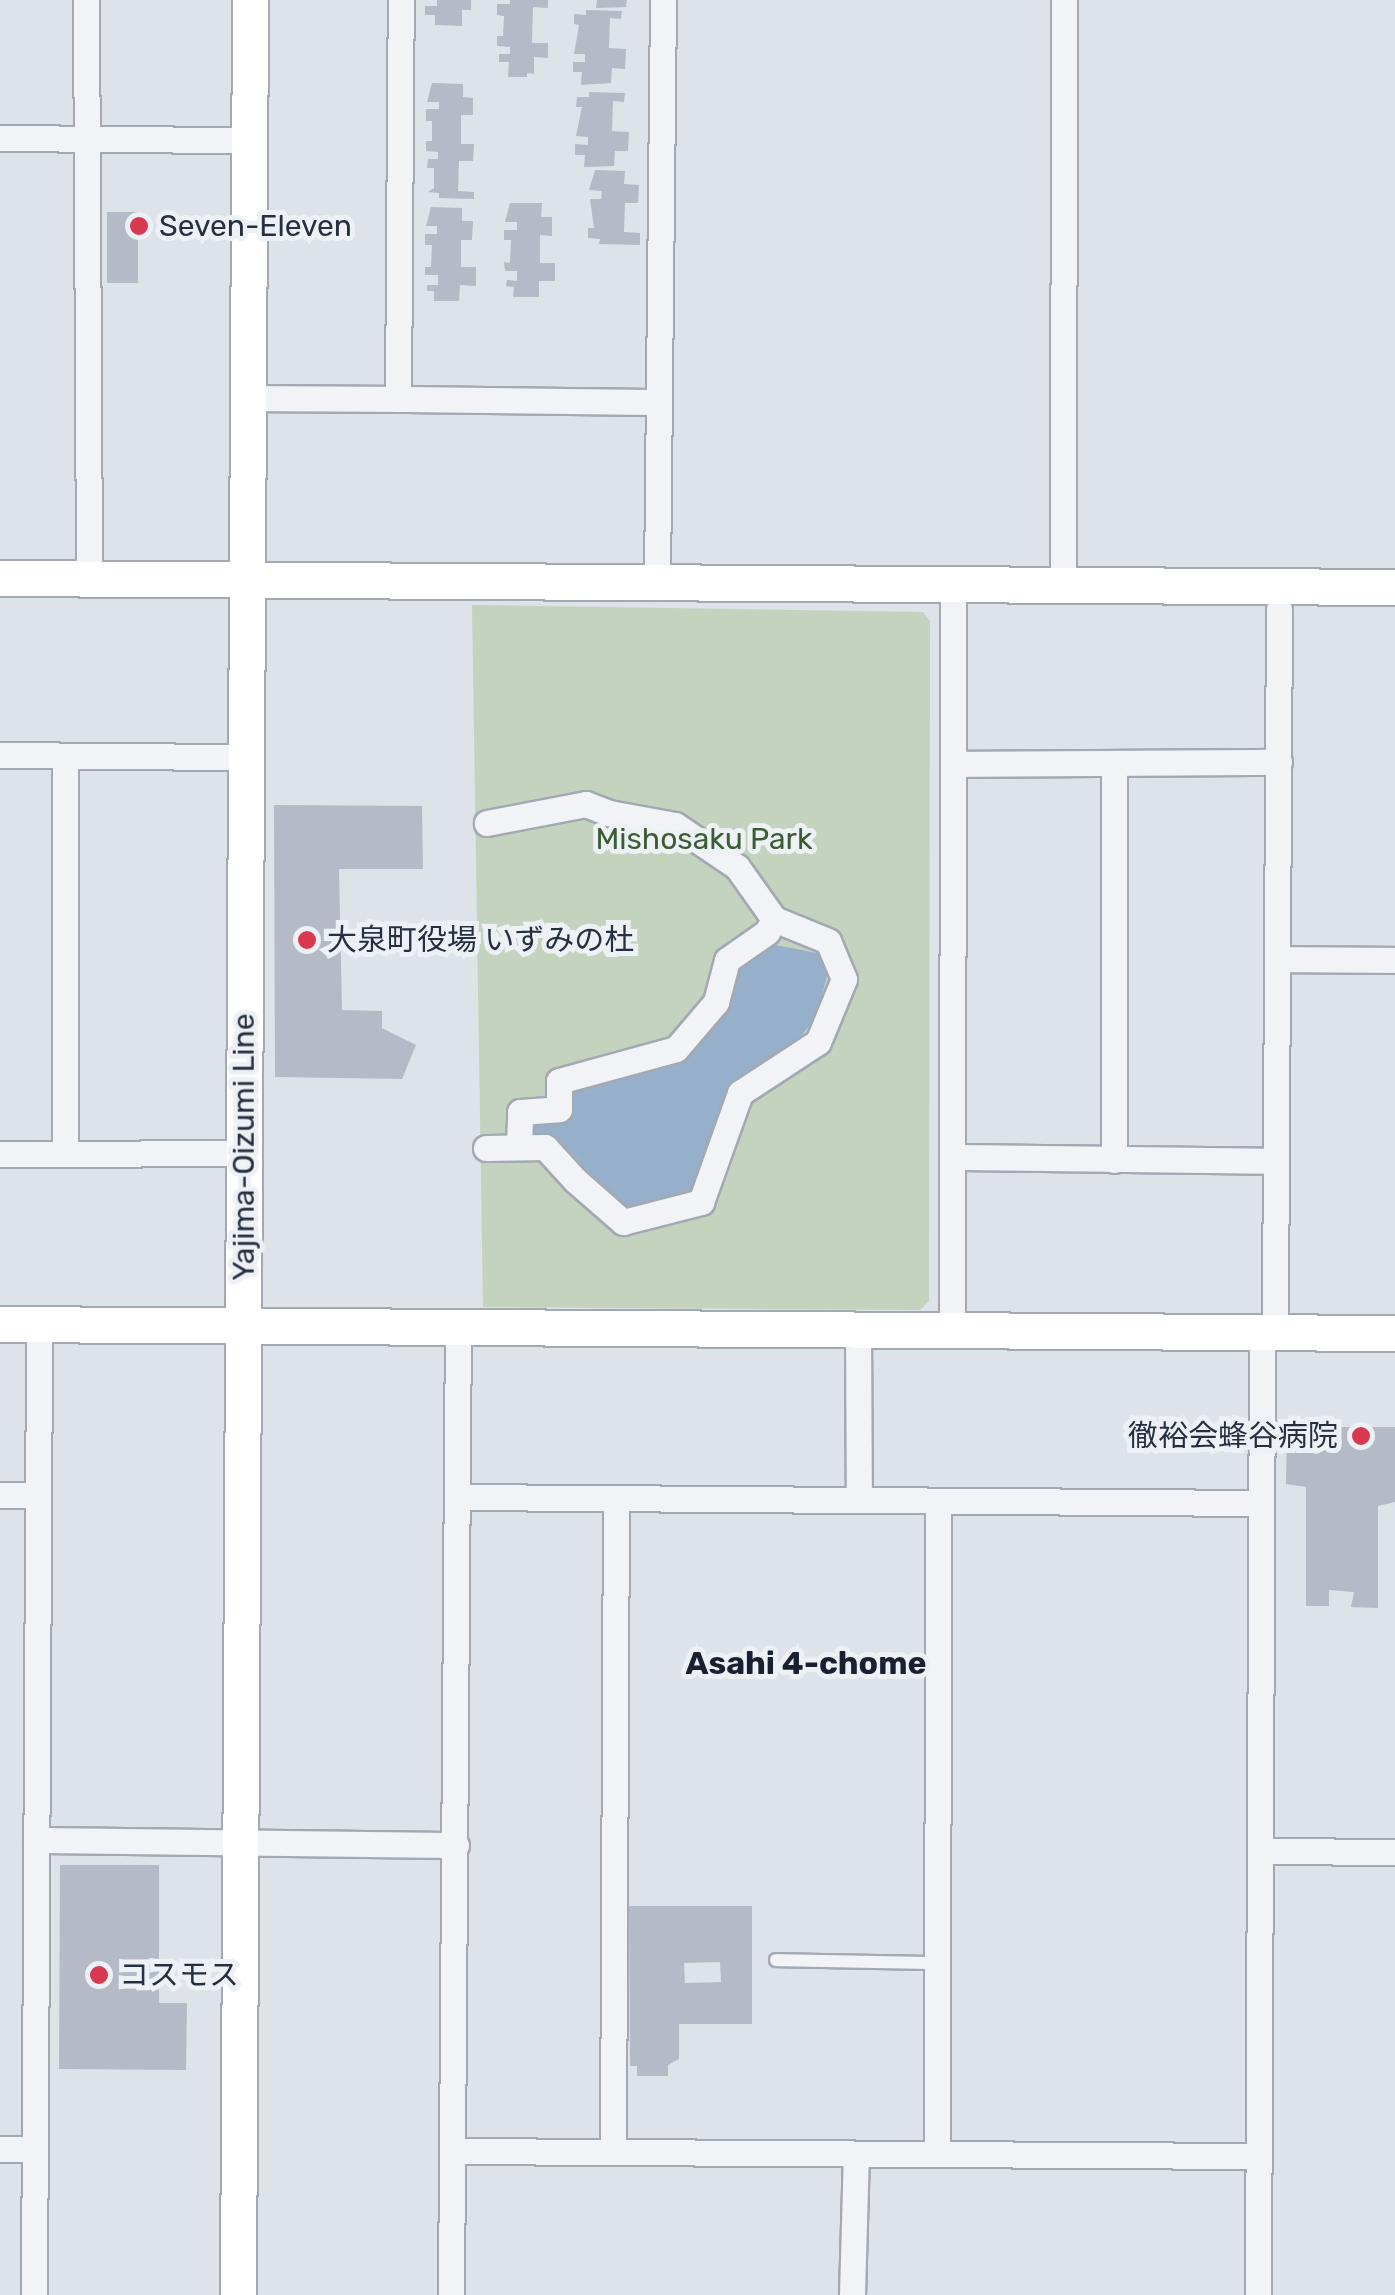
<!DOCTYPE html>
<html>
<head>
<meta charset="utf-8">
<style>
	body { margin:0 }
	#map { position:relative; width:1395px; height:2295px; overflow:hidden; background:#dee2e9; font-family:Rubik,"Noto Sans JP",sans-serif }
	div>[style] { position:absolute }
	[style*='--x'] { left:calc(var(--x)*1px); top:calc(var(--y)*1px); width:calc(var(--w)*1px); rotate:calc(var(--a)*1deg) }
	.green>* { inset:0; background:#c3d3be }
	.water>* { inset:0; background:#96afcb }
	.building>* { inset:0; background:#b4bbc6; transform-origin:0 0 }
	.roads { filter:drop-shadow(2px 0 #a3a9b3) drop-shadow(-2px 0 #a3a9b3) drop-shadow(0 2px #a3a9b3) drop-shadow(0 -2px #a3a9b3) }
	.lane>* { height:12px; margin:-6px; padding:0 6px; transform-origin:6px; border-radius:6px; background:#f1f3f7 }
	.street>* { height:25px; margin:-12.5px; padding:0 12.5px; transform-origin:12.5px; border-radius:12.5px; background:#f1f3f7 }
	.secondary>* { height:35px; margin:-17.5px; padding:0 17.5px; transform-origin:17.5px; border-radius:17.5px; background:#fff }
	.dots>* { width:28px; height:28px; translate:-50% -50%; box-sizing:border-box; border:5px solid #edf1f6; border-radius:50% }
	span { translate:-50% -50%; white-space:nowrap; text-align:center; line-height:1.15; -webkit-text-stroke:10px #edf1f6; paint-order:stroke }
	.poi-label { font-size:30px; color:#262f40 }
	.left { translate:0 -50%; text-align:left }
	.right { translate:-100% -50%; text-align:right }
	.park-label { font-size:30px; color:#3a5d32 }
	.street-label { font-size:30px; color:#262f40 }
	.neighbourhood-label { font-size:32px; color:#182031; font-weight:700 }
</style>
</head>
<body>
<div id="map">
	<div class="green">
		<i style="clip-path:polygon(472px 605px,923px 612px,930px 621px,929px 1301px,920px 1310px,483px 1307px)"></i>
	</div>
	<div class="water">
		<i style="clip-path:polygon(771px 944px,822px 954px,830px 963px,817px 1016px,785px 1056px,745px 1072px,724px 1101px,718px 1143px,695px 1187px,658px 1207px,626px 1206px,591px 1185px,578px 1160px,556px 1138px,530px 1139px,530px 1115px,564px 1082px,680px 1058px,735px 965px)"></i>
	</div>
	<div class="building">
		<i style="clip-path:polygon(437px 0,471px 0,471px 10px,462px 10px,462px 26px,435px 25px,435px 15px,425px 15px,425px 6px,437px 6px)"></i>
		<i style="clip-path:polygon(510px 0,548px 0,548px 8px,533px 7px,532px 43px,548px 43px,548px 58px,534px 57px,534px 74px,527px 73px,527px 77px,508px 77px,509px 62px,499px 62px,499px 54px,510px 54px,510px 47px,497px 46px,497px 36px,503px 36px,504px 16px,497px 15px,497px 4px,510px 4px)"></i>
		<i style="clip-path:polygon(597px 0,627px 0,626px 7px,596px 8px)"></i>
		<i style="clip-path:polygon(586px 10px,622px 11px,621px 19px,610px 18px,609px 48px,626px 49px,625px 69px,612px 68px,611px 83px,581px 85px,582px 72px,573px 72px,573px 62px,585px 62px,585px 54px,574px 54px,579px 25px,574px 24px,574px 14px,586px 15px)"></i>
		<i style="clip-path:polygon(432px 83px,463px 84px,463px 97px,473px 98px,473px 115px,461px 115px,461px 144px,474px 144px,473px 161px,459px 161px,458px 191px,474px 192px,474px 199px,439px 198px,439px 193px,428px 192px,434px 188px,434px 168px,427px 168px,428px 159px,438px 159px,438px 152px,426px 151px,426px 141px,432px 141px,432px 121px,426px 121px,426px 109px,439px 109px,439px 102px,427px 102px)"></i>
		<i style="clip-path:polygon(589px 92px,625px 93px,624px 102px,613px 101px,612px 131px,629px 132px,628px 151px,615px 151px,614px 166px,584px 167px,585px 155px,575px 155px,575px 144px,588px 145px,588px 137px,576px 136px,582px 107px,576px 107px,577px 97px,589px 97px)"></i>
		<i style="clip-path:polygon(595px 170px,625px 171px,624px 184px,639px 185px,638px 203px,625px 203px,624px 232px,640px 233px,640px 245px,599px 244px,600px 239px,588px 238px,588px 228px,594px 228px,590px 199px,601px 199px,602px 191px,589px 190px)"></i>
		<i style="clip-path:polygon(510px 203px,542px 203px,541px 217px,552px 217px,552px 236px,540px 235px,540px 263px,555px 263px,555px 281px,539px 281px,539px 297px,513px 297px,514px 287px,506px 286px,507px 280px,517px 281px,517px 271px,505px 271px,504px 262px,510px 263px,511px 240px,504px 240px,504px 230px,517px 230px,517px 222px,505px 222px)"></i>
		<i style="clip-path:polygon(431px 207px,462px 208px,462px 221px,473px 221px,472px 240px,461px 240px,461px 267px,476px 267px,476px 286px,460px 285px,459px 301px,434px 301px,434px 291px,427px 291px,427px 285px,438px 285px,438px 275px,425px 275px,425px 267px,431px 267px,432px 245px,425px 245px,425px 234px,437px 234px,437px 226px,426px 226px)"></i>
		<i style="left:107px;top:212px;width:31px;height:71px"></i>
		<i style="clip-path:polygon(274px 805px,422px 806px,423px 869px,339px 869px,342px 1010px,382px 1011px,382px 1028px,416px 1045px,402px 1079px,275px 1077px)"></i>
		<i style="clip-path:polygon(1287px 1427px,1395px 1427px,1395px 1502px,1378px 1506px,1378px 1608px,1351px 1607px,1354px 1592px,1329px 1590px,1329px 1606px,1306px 1606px,1306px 1487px,1286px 1484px)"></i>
		<i style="clip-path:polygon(60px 1865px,159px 1865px,159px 2003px,187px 2003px,186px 2070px,59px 2069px)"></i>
		<i style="clip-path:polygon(evenodd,629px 1906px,752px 1906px,752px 2024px,679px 2024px,679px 2059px,668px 2065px,668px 2076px,637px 2076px,637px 2066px,630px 2066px,629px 1906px,720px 1962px,721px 1982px,685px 1983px,684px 1963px,720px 1962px)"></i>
	</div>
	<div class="roads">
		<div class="lane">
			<i style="--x:776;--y:1960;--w:161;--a:1.1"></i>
		</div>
		<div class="street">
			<i style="--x:86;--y:0;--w:579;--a:89.7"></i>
			<i style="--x:0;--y:138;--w:249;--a:0.5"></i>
			<i style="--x:250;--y:398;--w:148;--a:0.4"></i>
			<i style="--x:398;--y:399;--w:399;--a:-89.6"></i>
			<i style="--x:398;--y:399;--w:260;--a:0.7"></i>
			<i style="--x:657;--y:582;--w:582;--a:-89.41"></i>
			<i style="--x:1063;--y:585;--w:585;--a:-89.9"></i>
			<i style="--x:0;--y:755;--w:247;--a:0.5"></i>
			<i style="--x:953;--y:764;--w:326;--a:-0.4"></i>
			<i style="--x:1277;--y:959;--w:118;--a:0.5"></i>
			<i style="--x:519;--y:1147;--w:35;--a:-88"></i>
			<i style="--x:520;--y:1112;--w:39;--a:-4"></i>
			<i style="--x:559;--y:1109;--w:28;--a:-90"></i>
			<i style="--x:559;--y:1081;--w:121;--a:-15.3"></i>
			<i style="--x:676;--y:1049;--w:62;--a:-49.6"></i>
			<i style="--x:716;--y:1002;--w:43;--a:-75.3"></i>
			<i style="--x:727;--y:960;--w:49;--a:-35"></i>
			<i style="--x:767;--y:932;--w:15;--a:-62"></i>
			<i style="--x:486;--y:1148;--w:59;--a:-1"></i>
			<i style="--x:545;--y:1147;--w:45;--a:47.7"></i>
			<i style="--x:575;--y:1180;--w:64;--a:41.2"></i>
			<i style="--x:623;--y:1222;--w:81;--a:-14.4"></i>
			<i style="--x:701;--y:1202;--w:116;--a:-70.3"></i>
			<i style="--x:740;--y:1093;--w:93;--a:-33.2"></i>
			<i style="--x:818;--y:1042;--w:68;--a:-67.6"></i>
			<i style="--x:844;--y:979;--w:41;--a:-112.8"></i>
			<i style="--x:828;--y:941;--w:58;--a:-157.8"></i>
			<i style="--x:774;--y:919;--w:64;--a:-125.4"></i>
			<i style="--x:737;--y:867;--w:75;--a:-145.9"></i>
			<i style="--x:675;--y:825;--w:67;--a:-169.7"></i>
			<i style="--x:609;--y:813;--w:25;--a:-159"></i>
			<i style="--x:586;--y:804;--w:101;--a:169.1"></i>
			<i style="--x:0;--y:1154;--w:244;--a:-0.2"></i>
			<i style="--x:65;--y:1154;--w:398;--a:-90"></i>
			<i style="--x:953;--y:1157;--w:323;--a:0.7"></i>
			<i style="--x:1114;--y:1160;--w:397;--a:-90"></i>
			<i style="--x:1275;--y:1316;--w:707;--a:-89.68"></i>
			<i style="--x:858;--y:1330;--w:170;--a:89.7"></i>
			<i style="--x:952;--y:1331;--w:747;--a:-89.92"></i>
			<i style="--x:0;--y:1495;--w:38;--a:0"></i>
			<i style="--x:459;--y:1497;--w:799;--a:0.43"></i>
			<i style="--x:36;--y:1840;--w:420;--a:0.7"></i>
			<i style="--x:1260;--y:1851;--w:135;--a:0.4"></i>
			<i style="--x:0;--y:2149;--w:35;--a:0"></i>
			<i style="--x:454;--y:2151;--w:803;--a:0.36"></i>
			<i style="--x:613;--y:2152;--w:654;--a:-89.74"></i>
			<i style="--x:937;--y:2154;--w:653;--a:-89.91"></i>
			<i style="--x:34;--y:2295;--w:971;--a:-89.7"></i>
			<i style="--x:451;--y:2295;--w:967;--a:-89.59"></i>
			<i style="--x:852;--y:2295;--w:141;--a:-88.4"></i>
			<i style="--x:1258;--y:2295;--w:962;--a:-89.76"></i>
		</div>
		<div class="secondary">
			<i style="--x:0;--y:578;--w:1395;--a:0.37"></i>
			<i style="--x:0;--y:1324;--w:1395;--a:0.37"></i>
			<i style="--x:238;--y:2295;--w:2295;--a:-89.7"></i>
		</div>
	</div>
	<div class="dots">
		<i style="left:139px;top:226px;background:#d83950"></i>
		<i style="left:307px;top:940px;background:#d83950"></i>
		<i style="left:1361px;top:1436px;background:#d83950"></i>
		<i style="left:99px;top:1975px;background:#d83950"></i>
	</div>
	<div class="poi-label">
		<span class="left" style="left:159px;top:226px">Seven-Eleven</span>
		<span class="left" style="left:327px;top:940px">大泉町役場 いずみの杜</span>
		<span class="right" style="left:1338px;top:1436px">徹裕会蜂谷病院</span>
		<span class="left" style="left:119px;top:1975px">コスモス</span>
	</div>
	<div class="park-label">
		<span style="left:704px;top:839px">Mishosaku Park</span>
	</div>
	<div class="street-label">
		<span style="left:244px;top:1147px;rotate:-90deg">Yajima-Oizumi Line</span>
	</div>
	<div class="neighbourhood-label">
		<span style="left:806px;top:1663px">Asahi 4-chome</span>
	</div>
</div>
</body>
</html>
